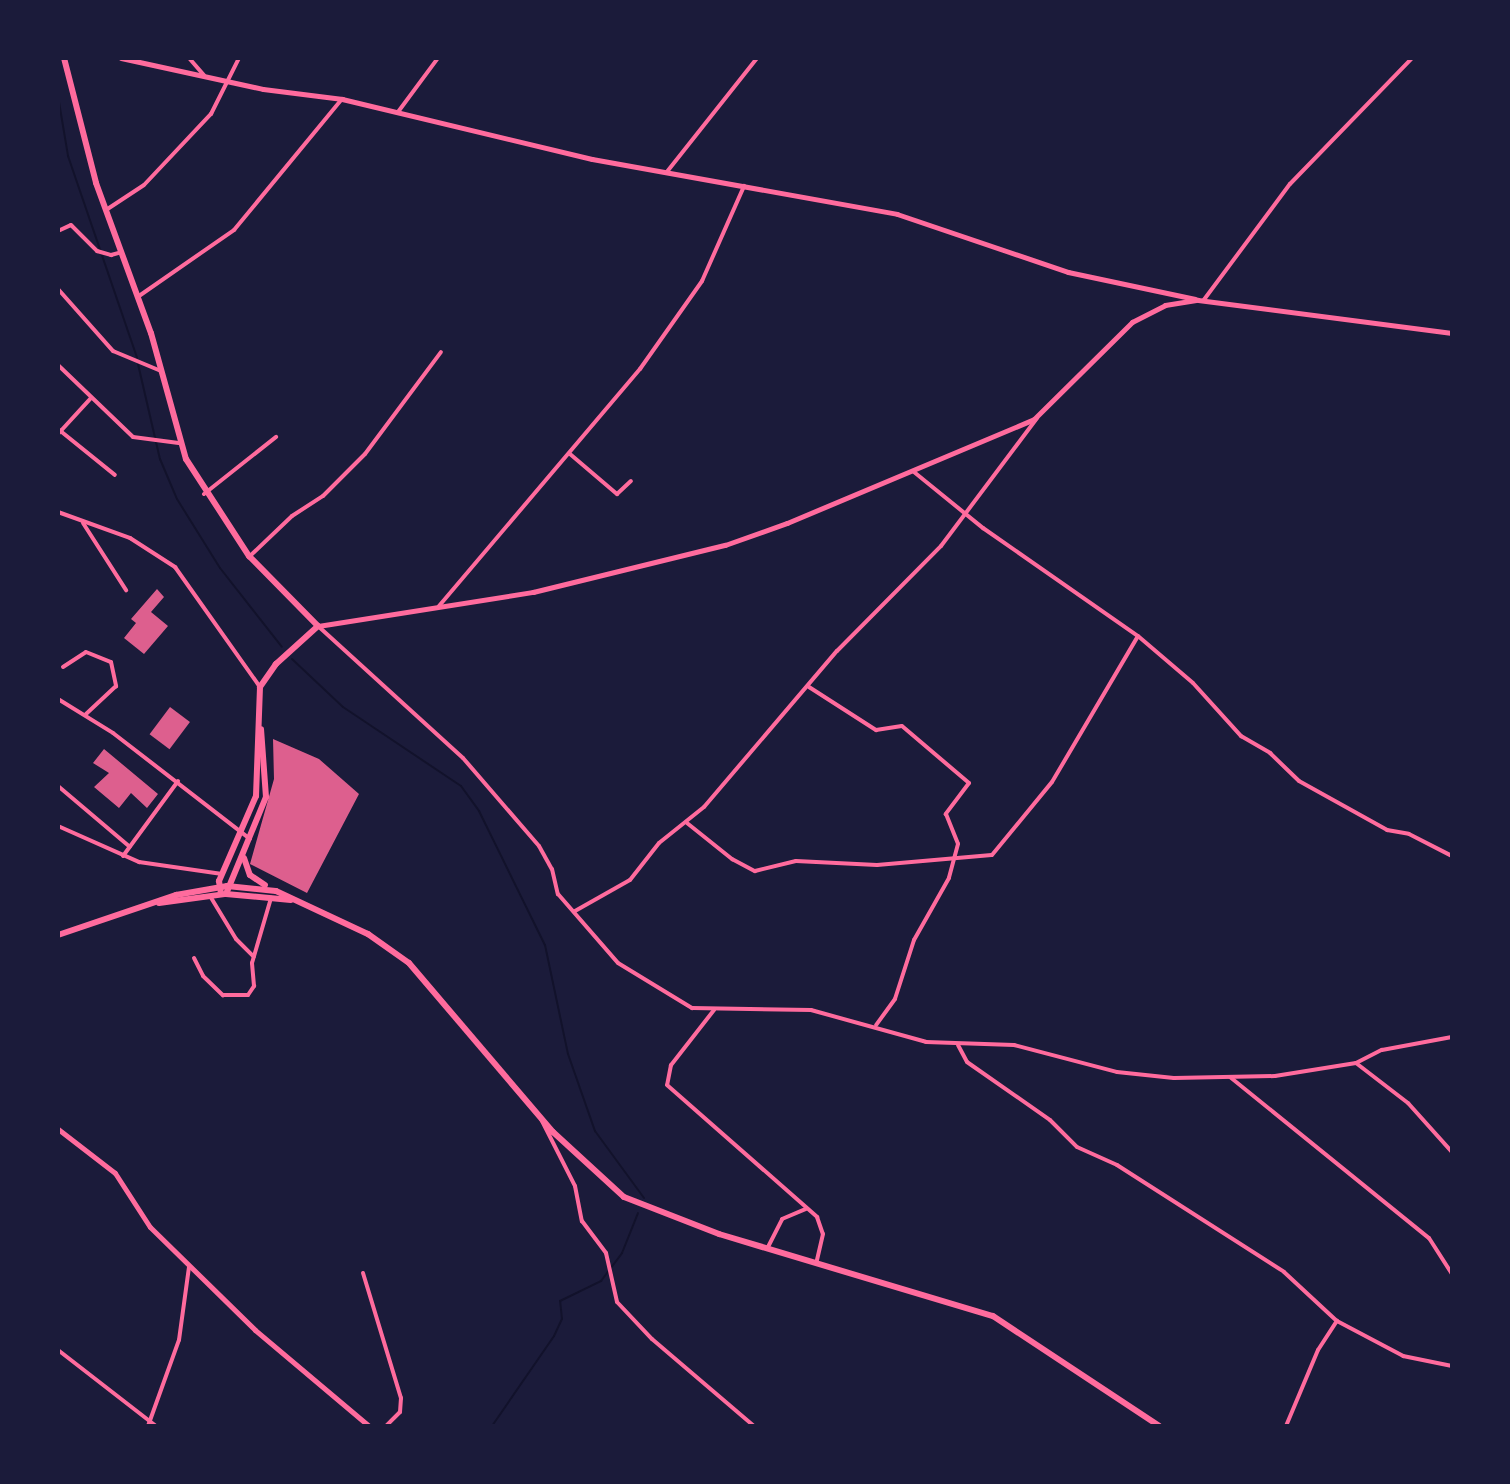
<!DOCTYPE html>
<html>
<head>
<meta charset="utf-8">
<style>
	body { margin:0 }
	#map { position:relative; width:1510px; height:1484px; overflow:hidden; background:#1b1b3a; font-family:Georgia,serif }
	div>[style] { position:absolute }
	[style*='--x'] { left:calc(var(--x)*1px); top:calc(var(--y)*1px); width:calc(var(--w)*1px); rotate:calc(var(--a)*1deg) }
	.stream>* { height:2px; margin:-1px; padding:0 1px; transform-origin:1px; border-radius:1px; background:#12122b }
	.building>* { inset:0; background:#dd5f8e; transform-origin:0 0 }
	.minor>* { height:4px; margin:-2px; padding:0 2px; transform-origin:2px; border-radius:2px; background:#ff6b9d }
	.tertiary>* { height:5px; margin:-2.5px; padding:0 2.5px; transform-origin:2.5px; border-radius:2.5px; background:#ff6b9d }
	.secondary>* { height:6px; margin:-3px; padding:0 3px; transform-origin:3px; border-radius:3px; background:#ff6b9d }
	span { translate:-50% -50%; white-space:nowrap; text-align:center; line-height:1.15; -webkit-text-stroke:6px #1b1b3a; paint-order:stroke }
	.frame { position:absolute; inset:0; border:60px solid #1b1b3a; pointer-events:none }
</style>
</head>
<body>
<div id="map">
	<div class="stream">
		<i style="--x:58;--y:96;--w:61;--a:80.5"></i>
		<i style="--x:68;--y:156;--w:213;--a:71.1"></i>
		<i style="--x:138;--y:364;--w:98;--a:77"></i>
		<i style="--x:160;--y:459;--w:43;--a:67"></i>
		<i style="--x:177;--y:499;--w:81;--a:58.1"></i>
		<i style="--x:220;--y:568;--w:100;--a:51.9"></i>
		<i style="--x:292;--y:659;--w:70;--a:43.3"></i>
		<i style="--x:343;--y:707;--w:142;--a:33.8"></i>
		<i style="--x:461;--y:786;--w:31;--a:54"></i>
		<i style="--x:479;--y:811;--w:149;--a:63.8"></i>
		<i style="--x:545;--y:945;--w:111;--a:78.1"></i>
		<i style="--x:568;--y:1054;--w:82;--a:70.7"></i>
		<i style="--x:595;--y:1131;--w:83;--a:53.8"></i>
		<i style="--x:492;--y:1426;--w:109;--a:-55.4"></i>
		<i style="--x:554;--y:1336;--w:19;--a:-65"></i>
		<i style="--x:562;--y:1319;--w:18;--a:-96"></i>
		<i style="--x:560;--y:1301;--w:46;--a:-26"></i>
		<i style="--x:601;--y:1281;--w:35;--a:-53"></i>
		<i style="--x:622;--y:1253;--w:43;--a:-68.2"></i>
	</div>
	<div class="building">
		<i style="clip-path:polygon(157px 589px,164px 597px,151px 612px,168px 626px,144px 654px,124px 638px,136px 623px,131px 619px)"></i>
		<i style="left:170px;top:707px;width:25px;height:34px;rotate:37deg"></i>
		<i style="clip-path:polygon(273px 739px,319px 759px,359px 794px,307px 893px,250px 864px,274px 779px)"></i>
		<i style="clip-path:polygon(104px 749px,158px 794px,147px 808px,131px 793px,119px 808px,94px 787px,109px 773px,93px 763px)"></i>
	</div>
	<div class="minor">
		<i style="--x:189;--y:58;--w:23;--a:49"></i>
		<i style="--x:398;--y:112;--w:67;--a:-53.5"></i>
		<i style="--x:666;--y:173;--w:147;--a:-51.6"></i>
		<i style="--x:106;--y:210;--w:45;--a:-33.3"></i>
		<i style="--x:144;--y:185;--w:98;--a:-46.7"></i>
		<i style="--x:211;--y:114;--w:63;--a:-63.4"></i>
		<i style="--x:58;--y:231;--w:14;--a:-25"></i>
		<i style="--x:71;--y:225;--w:37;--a:45"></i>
		<i style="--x:97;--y:251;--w:15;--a:16"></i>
		<i style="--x:111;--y:255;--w:11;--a:-15"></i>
		<i style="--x:58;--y:289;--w:83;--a:48.4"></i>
		<i style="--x:113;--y:351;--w:52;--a:22.6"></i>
		<i style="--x:139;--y:296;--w:116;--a:-34.8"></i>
		<i style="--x:234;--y:230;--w:170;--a:-50.5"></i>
		<i style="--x:1203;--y:301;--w:146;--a:-53.4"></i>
		<i style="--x:1290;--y:184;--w:175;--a:-45.9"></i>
		<i style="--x:58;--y:365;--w:104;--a:43.8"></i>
		<i style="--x:133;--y:437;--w:46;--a:7.4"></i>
		<i style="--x:58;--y:429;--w:73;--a:38.9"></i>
		<i style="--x:58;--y:434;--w:49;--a:-47.5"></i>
		<i style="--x:570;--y:454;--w:62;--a:40.4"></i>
		<i style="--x:617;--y:494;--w:19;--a:-43"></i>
		<i style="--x:914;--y:472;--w:89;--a:39.1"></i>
		<i style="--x:983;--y:528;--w:189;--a:34.9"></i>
		<i style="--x:1138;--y:636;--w:72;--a:40.5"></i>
		<i style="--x:1193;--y:683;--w:72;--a:47.8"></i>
		<i style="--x:1241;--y:736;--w:34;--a:30"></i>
		<i style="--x:1270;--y:753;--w:40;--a:44"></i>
		<i style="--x:1299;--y:781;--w:101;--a:29.1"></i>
		<i style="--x:1387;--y:830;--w:22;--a:10"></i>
		<i style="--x:1409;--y:834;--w:48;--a:27.1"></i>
		<i style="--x:204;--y:494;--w:92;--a:-38.4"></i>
		<i style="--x:58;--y:512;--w:77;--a:19.9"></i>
		<i style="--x:130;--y:538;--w:54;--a:32.8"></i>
		<i style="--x:175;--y:567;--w:147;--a:54.7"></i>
		<i style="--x:83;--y:523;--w:80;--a:57.3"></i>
		<i style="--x:250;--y:556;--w:58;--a:-43.6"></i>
		<i style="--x:292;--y:516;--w:37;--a:-33"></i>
		<i style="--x:323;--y:496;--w:59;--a:-45"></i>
		<i style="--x:365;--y:454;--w:127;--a:-53.3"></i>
		<i style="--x:439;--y:606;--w:311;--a:-49.7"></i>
		<i style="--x:640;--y:369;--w:108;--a:-54.8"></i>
		<i style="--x:702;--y:281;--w:104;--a:-66.1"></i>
		<i style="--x:318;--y:626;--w:196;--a:42.3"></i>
		<i style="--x:463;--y:758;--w:116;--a:49.2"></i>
		<i style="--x:539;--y:846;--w:26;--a:61"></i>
		<i style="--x:552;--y:869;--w:26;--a:77"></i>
		<i style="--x:558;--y:894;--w:91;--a:49"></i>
		<i style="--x:618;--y:963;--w:87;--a:31.3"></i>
		<i style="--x:692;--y:1008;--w:119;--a:1"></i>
		<i style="--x:811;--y:1010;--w:119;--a:15.5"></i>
		<i style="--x:926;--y:1042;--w:88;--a:2"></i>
		<i style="--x:1014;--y:1045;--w:106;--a:14.7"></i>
		<i style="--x:1117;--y:1072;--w:57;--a:6"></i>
		<i style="--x:1174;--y:1078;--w:101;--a:-1.1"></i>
		<i style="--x:1275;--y:1076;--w:82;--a:-9.1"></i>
		<i style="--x:1356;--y:1063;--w:29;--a:-27"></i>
		<i style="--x:1382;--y:1050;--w:71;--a:-10.5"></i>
		<i style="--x:63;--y:667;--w:27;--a:-33"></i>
		<i style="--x:86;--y:652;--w:27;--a:22"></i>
		<i style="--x:111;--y:662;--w:25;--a:78"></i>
		<i style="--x:116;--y:686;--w:41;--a:137"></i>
		<i style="--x:809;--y:687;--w:80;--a:32.7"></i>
		<i style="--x:876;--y:730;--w:26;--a:-9"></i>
		<i style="--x:902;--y:726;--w:88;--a:40.4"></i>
		<i style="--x:969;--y:783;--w:39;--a:127"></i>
		<i style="--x:946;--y:814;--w:32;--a:68"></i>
		<i style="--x:958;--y:844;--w:35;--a:105"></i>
		<i style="--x:949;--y:878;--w:71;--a:119.4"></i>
		<i style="--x:914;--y:940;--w:62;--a:107.9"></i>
		<i style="--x:895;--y:999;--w:32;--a:126"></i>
		<i style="--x:58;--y:699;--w:65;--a:31.7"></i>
		<i style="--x:113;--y:733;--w:173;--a:37.7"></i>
		<i style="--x:58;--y:786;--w:94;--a:40.3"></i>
		<i style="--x:687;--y:823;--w:58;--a:38.7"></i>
		<i style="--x:732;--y:859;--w:26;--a:28"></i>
		<i style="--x:755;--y:871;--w:42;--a:-13.7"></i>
		<i style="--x:796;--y:861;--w:81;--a:2.8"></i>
		<i style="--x:877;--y:865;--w:115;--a:-5"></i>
		<i style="--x:992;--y:855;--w:94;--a:-50.6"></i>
		<i style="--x:1052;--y:782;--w:169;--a:-59.5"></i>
		<i style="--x:58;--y:826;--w:89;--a:24"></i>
		<i style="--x:139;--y:862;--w:84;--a:8.2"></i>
		<i style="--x:123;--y:856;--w:93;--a:-53.7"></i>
		<i style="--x:210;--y:896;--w:50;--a:58.8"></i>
		<i style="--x:236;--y:939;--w:25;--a:45"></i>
		<i style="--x:575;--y:911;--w:63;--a:-29.4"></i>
		<i style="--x:630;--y:880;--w:47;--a:-51.9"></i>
		<i style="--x:659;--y:843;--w:58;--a:-38.7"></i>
		<i style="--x:704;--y:807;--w:205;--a:-49.6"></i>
		<i style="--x:837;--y:651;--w:148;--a:-45.3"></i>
		<i style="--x:941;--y:546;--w:160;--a:-53.1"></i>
		<i style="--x:194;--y:958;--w:20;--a:63"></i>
		<i style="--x:203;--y:976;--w:28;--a:44"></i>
		<i style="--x:223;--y:995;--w:25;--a:0"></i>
		<i style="--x:248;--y:995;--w:11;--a:-56"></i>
		<i style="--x:254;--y:986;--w:23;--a:-95"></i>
		<i style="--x:252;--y:963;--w:68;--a:-73.7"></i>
		<i style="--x:714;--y:1010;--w:70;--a:128"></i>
		<i style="--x:671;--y:1065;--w:20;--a:101"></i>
		<i style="--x:667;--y:1085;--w:200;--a:41.3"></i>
		<i style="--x:817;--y:1217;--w:18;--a:71"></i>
		<i style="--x:823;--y:1234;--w:28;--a:103"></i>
		<i style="--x:958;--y:1045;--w:19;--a:62"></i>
		<i style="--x:967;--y:1062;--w:101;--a:34.9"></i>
		<i style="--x:1050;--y:1120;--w:38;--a:45"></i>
		<i style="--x:1077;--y:1147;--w:44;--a:24.2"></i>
		<i style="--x:1117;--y:1165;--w:198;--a:32.6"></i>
		<i style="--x:1284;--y:1272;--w:72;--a:42.8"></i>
		<i style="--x:1356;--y:1063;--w:66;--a:37.6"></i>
		<i style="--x:1408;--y:1103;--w:66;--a:48.1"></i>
		<i style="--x:1230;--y:1077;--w:256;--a:39"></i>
		<i style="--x:1429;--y:1238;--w:43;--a:57.4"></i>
		<i style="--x:541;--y:1119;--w:75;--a:63.1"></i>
		<i style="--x:575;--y:1186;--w:36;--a:79"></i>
		<i style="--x:582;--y:1221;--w:40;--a:53"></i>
		<i style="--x:606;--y:1253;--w:50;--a:77.3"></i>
		<i style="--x:617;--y:1302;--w:51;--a:46.6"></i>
		<i style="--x:652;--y:1339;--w:134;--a:40.5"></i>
		<i style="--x:768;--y:1247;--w:31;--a:-63"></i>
		<i style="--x:782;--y:1219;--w:26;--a:-23"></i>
		<i style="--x:363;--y:1273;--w:131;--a:73.1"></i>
		<i style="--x:401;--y:1398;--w:14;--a:94"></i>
		<i style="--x:400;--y:1412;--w:20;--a:135"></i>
		<i style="--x:58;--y:1350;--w:124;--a:37.8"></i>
		<i style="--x:148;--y:1426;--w:91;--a:-70.2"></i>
		<i style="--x:179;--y:1340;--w:74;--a:-82.2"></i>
		<i style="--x:1286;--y:1426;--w:82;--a:-67.2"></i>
		<i style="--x:1318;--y:1350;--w:35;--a:-57"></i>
		<i style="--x:1337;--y:1321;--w:75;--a:27.9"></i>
		<i style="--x:1403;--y:1356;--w:50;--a:11.5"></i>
	</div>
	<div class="tertiary">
		<i style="--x:121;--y:58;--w:145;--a:12.3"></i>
		<i style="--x:263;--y:89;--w:80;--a:7.2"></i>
		<i style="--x:342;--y:99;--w:257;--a:13.5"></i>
		<i style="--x:592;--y:159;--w:310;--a:10.2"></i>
		<i style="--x:897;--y:214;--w:181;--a:18.7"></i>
		<i style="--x:1068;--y:272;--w:130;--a:12"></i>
		<i style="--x:318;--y:626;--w:218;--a:-9"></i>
		<i style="--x:533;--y:592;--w:198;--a:-13.8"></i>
		<i style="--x:725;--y:545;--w:66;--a:-19.5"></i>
		<i style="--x:787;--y:523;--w:268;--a:-22.8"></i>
		<i style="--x:1034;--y:419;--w:138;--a:-44.7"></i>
		<i style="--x:1132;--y:322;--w:37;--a:-27"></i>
		<i style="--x:1165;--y:305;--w:33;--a:-9"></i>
		<i style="--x:1198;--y:300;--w:256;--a:7.4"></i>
		<i style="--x:58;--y:1129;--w:72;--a:37.7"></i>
		<i style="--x:115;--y:1173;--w:64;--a:57.1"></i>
		<i style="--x:150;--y:1227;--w:147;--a:44.4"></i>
		<i style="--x:255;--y:1330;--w:149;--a:40.1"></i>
	</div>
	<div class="secondary">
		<i style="--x:64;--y:58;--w:129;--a:75.6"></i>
		<i style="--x:96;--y:183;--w:160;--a:69.9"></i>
		<i style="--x:151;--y:333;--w:131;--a:74.5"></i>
		<i style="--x:186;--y:459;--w:116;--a:57"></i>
		<i style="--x:249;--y:556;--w:98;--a:45.4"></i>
		<i style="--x:318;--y:626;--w:57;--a:137.9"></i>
		<i style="--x:276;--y:664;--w:28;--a:125"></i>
		<i style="--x:260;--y:687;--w:109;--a:92.1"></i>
		<i style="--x:256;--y:796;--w:93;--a:113.5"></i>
		<i style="--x:219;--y:881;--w:13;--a:81"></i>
		<i style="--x:244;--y:858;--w:18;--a:71"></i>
		<i style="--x:250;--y:875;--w:18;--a:34"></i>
		<i style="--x:226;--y:894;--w:105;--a:-67.6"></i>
		<i style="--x:266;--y:797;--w:68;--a:-94.2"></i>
		<i style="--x:159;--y:903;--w:68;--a:-7.7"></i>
		<i style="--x:226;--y:894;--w:65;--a:5.3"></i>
		<i style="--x:58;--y:935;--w:125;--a:-18.7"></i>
		<i style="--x:176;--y:895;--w:52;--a:-10"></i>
		<i style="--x:227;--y:886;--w:49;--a:5.8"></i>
		<i style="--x:276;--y:891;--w:102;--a:25.1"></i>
		<i style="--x:368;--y:934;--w:50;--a:35.3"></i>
		<i style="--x:409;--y:963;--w:222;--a:49.6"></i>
		<i style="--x:553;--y:1132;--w:96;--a:42.5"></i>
		<i style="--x:624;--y:1197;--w:102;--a:21.3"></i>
		<i style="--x:719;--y:1234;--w:286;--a:16.7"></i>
		<i style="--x:993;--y:1316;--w:199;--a:33.5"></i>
	</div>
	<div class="frame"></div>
</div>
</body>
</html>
